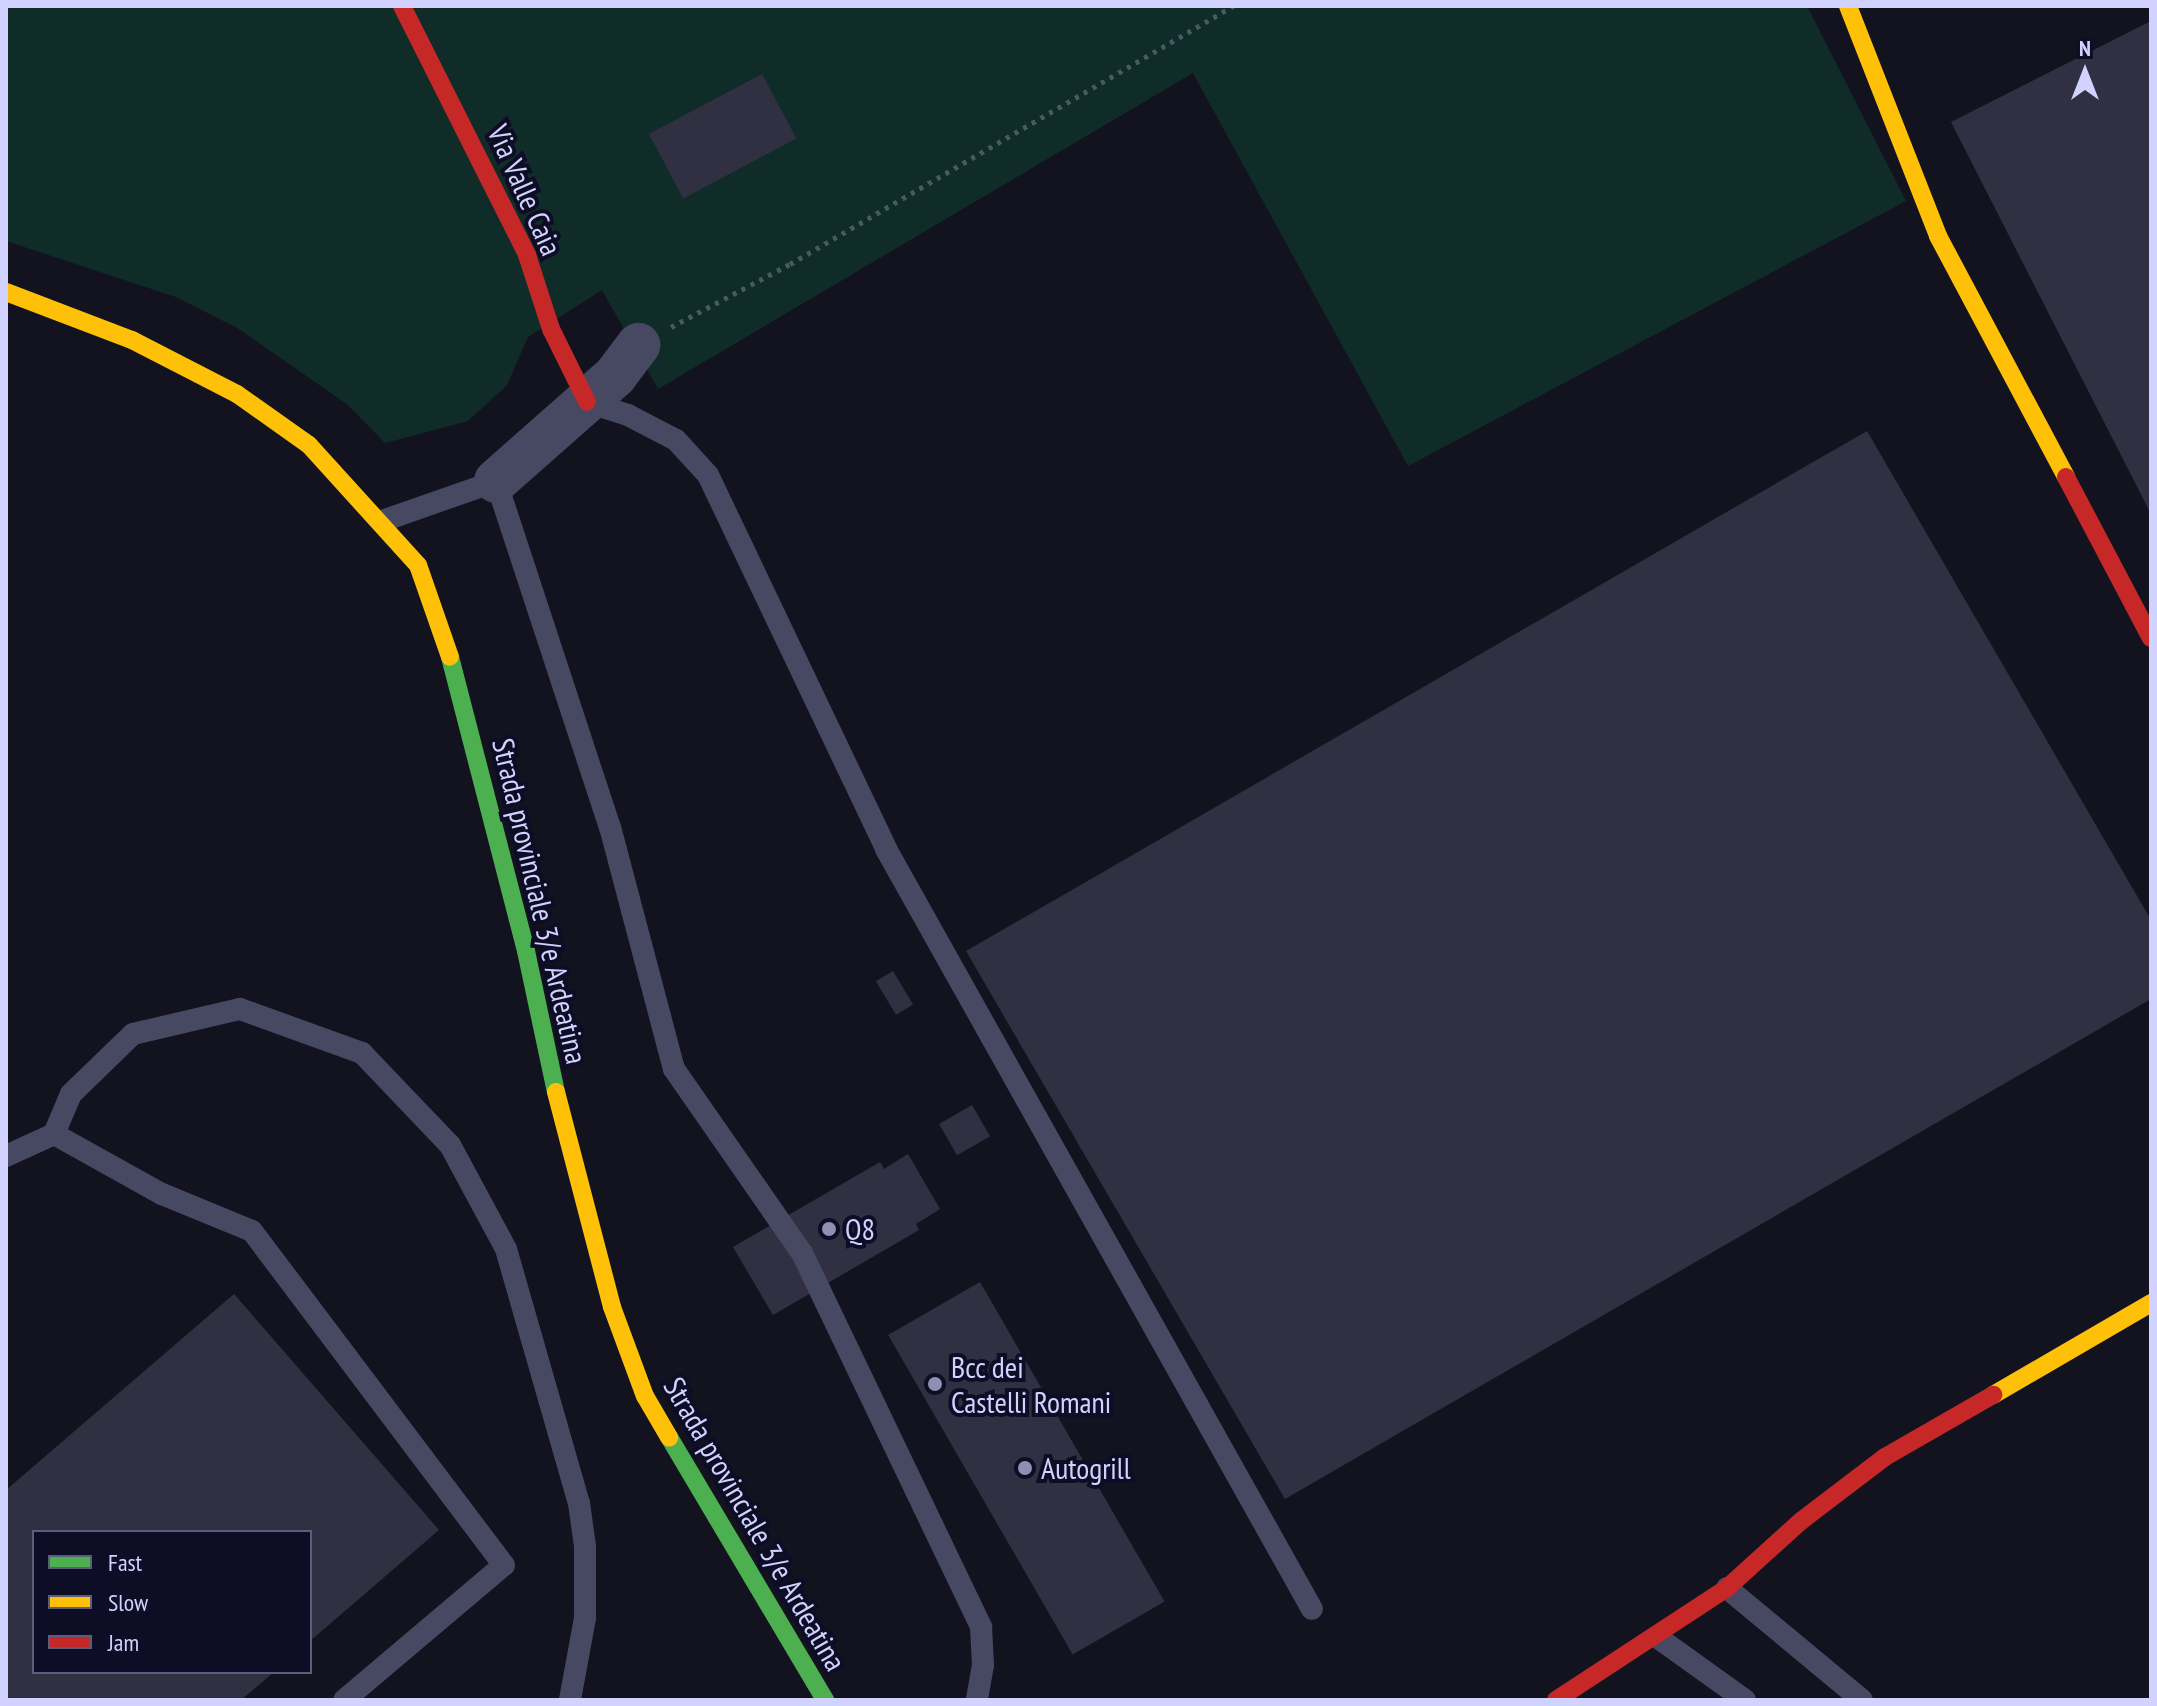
<!DOCTYPE html>
<html>
<head>
<meta charset="utf-8">
<style>
	body { margin:0 }
	#map { position:relative; width:2157px; height:1706px; overflow:hidden; background:#131320; font-family:"PT Sans Narrow",sans-serif }
	div>[style] { position:absolute }
	[style*='--x'] { left:calc(var(--x)*1px); top:calc(var(--y)*1px); width:calc(var(--w)*1px); rotate:calc(var(--a)*1deg) }
	.green>* { inset:0; background:#102c29 }
	.building>* { inset:0; background:#313042; transform-origin:0 0 }
	.path>* { height:5px; margin-top:-2.5px; transform-origin:0; background:repeating-linear-gradient(90deg,#465a65 0 4px,transparent 0 10px) }
	.lane>* { height:22px; margin:-11px; padding:0 11px; transform-origin:11px; border-radius:11px; background:#464961 }
	.street>* { height:44px; margin:-22px; padding:0 22px; transform-origin:22px; border-radius:22px; background:#464961 }
	.fast>* { height:18px; margin:-9px; padding:0 9px; transform-origin:9px; border-radius:9px; background:#4caf50 }
	.slow>* { height:18px; margin:-9px; padding:0 9px; transform-origin:9px; border-radius:9px; background:#ffc107 }
	.jam>* { height:18px; margin:-9px; padding:0 9px; transform-origin:9px; border-radius:9px; background:#c62828 }
	.dots>* { width:22px; height:22px; translate:-50% -50%; box-sizing:border-box; border:4px solid #0e0d26; border-radius:50% }
	span { translate:-50% -50%; white-space:nowrap; text-align:center; line-height:1.15; -webkit-text-stroke:8px #0e0d26; paint-order:stroke }
	.street-label { font-size:30px; color:#d1d2ff }
	.poi-label { font-size:30px; color:#d1d2ff }
	.left { translate:0 -50%; text-align:left }
	.frame { position:absolute; inset:0; border:8px solid #d1d2ff; pointer-events:none }
	.legend { position:absolute; left:32px; top:1530px; width:280px; height:144px; box-sizing:border-box; background:#0e0d26; border:2px solid #5c5c7d; margin:0; padding:10px 14px; list-style:none; font-size:24px; color:#d1d2ff }
	.legend li { display:flex; align-items:center; gap:16px; height:40px }
	.legend b { width:40px; border:2px solid #5c5c7d }
	.north { position:absolute; left:2045px; top:32px; width:80px; height:80px; -webkit-text-stroke:6px #0e0d26; paint-order:stroke; rotate:0deg; font-size:22px; font-weight:700; line-height:32px; text-align:center; color:#d1d2ff }
	.north::after { content:''; display:block; margin:auto; width:28px; height:36px; background:#d1d2ff; clip-path:polygon(50% 0,100% 100%,50% 72%,0 100%) }
</style>
</head>
<body>
<div id="map">
	<div class="green">
		<i style="clip-path:polygon(6px 6px,1807px 6px,1906px 201px,1408px 466px,1193px 73px,658px 389px,602px 290px,528px 337px,507px 385px,468px 421px,385px 443px,348px 405px,239px 329px,176px 297px,6px 241px)"></i>
	</div>
	<div class="building">
		<i style="clip-path:polygon(2151px 21px,2151px 514px,1951px 122px)"></i>
		<i style="left:762px;top:74px;width:73px;height:128px;rotate:62deg"></i>
		<i style="clip-path:polygon(1867px 431px,2151px 920px,2151px 999px,1285px 1499px,966px 951px)"></i>
		<i style="left:893px;top:971px;width:39px;height:20px;rotate:59deg"></i>
		<i style="left:972px;top:1105px;width:36px;height:38px;rotate:60deg"></i>
		<i style="clip-path:polygon(908px 1154px,940px 1209px,916px 1224px,919px 1230px,773px 1315px,733px 1247px,880px 1162px,884px 1169px)"></i>
		<i style="left:980px;top:1282px;width:369px;height:106px;rotate:60deg"></i>
		<i style="clip-path:polygon(234px 1294px,439px 1530px,310px 1641px,310px 1532px,34px 1532px,34px 1672px,274px 1672px,241px 1700px,6px 1700px,6px 1490px)"></i>
	</div>
	<div class="path">
		<i style="--x:671;--y:327;--w:135;--a:-27.9"></i>
		<i style="--x:790;--y:264;--w:513;--a:-30.22"></i>
	</div>
	<div class="lane">
		<i style="--x:587;--y:402;--w:43;--a:17.6"></i>
		<i style="--x:628;--y:415;--w:54;--a:27.5"></i>
		<i style="--x:676;--y:440;--w:47;--a:47.6"></i>
		<i style="--x:708;--y:475;--w:414;--a:64.5"></i>
		<i style="--x:886;--y:849;--w:871;--a:60.73"></i>
		<i style="--x:382;--y:521;--w:121;--a:-19.3"></i>
		<i style="--x:496;--y:481;--w:364;--a:71.8"></i>
		<i style="--x:610;--y:827;--w:250;--a:75.2"></i>
		<i style="--x:674;--y:1069;--w:224;--a:55.2"></i>
		<i style="--x:802;--y:1253;--w:415;--a:64.4"></i>
		<i style="--x:981;--y:1627;--w:38;--a:87"></i>
		<i style="--x:983;--y:1665;--w:36;--a:100"></i>
		<i style="--x:54;--y:1134;--w:124;--a:29.1"></i>
		<i style="--x:162;--y:1194;--w:97;--a:22.3"></i>
		<i style="--x:252;--y:1231;--w:418;--a:53"></i>
		<i style="--x:504;--y:1565;--w:209;--a:139.8"></i>
		<i style="--x:6;--y:1156;--w:53;--a:-24.6"></i>
		<i style="--x:54;--y:1134;--w:43;--a:-67"></i>
		<i style="--x:71;--y:1094;--w:86;--a:-44.1"></i>
		<i style="--x:133;--y:1034;--w:110;--a:-13.2"></i>
		<i style="--x:240;--y:1009;--w:130;--a:19.8"></i>
		<i style="--x:362;--y:1053;--w:127;--a:46.3"></i>
		<i style="--x:450;--y:1145;--w:118;--a:61.7"></i>
		<i style="--x:506;--y:1249;--w:264;--a:74"></i>
		<i style="--x:579;--y:1503;--w:43;--a:82.1"></i>
		<i style="--x:585;--y:1546;--w:72;--a:90"></i>
		<i style="--x:585;--y:1618;--w:83;--a:100.4"></i>
		<i style="--x:1727;--y:1588;--w:175;--a:39.7"></i>
		<i style="--x:1657;--y:1637;--w:108;--a:35.6"></i>
	</div>
	<div class="street">
		<i style="--x:496;--y:481;--w:159;--a:-41.4"></i>
		<i style="--x:615;--y:376;--w:39;--a:-53"></i>
	</div>
	<div class="fast">
		<i style="--x:450;--y:657;--w:304;--a:75.5"></i>
		<i style="--x:526;--y:951;--w:144;--a:78"></i>
		<i style="--x:669;--y:1437;--w:306;--a:59.3"></i>
	</div>
	<div class="slow">
		<i style="--x:1848;--y:6;--w:247;--a:68.6"></i>
		<i style="--x:1938;--y:236;--w:273;--a:62"></i>
		<i style="--x:6;--y:292;--w:135;--a:20.9"></i>
		<i style="--x:132;--y:340;--w:118;--a:27.2"></i>
		<i style="--x:237;--y:394;--w:88;--a:35.3"></i>
		<i style="--x:309;--y:445;--w:162;--a:47.8"></i>
		<i style="--x:418;--y:565;--w:97;--a:70.8"></i>
		<i style="--x:556;--y:1092;--w:222;--a:75.4"></i>
		<i style="--x:612;--y:1307;--w:95;--a:69.7"></i>
		<i style="--x:645;--y:1396;--w:48;--a:59.7"></i>
		<i style="--x:1993;--y:1395;--w:183;--a:-30.2"></i>
	</div>
	<div class="jam">
		<i style="--x:402;--y:6;--w:279;--a:63.3"></i>
		<i style="--x:527;--y:255;--w:78;--a:72"></i>
		<i style="--x:551;--y:329;--w:81;--a:63.7"></i>
		<i style="--x:2066;--y:477;--w:182;--a:62.2"></i>
		<i style="--x:1556;--y:1700;--w:204;--a:-33.2"></i>
		<i style="--x:1727;--y:1588;--w:100;--a:-42.2"></i>
		<i style="--x:1801;--y:1521;--w:106;--a:-37.3"></i>
		<i style="--x:1885;--y:1457;--w:125;--a:-29.9"></i>
	</div>
	<div class="dots">
		<i style="left:829px;top:1229px;background:#8e8fb1"></i>
		<i style="left:935px;top:1384px;background:#8e8fb1"></i>
		<i style="left:1025px;top:1468px;background:#8e8fb1"></i>
	</div>
	<div class="street-label">
		<span style="left:525px;top:190px;rotate:66deg">Via Valle Caia</span>
		<span style="left:540px;top:901px;rotate:77deg">Strada provinciale 3/e Ardeatina</span>
		<span style="left:755px;top:1524px;rotate:60deg">Strada provinciale 3/e Ardeatina</span>
	</div>
	<div class="poi-label">
		<span class="left" style="left:845px;top:1229px">Q8</span>
		<span class="left" style="left:951px;top:1384px">Bcc dei<br>Castelli Romani</span>
		<span class="left" style="left:1041px;top:1468px">Autogrill</span>
	</div>
	<div class="frame"></div>
	<ul class="legend">
	<li><b style="height:10px;background:#4caf50"></b>Fast</li>
	<li><b style="height:10px;background:#ffc107"></b>Slow</li>
	<li><b style="height:10px;background:#c62828"></b>Jam</li>
	</ul>
	<div class="north">N</div>
</div>
</body>
</html>
